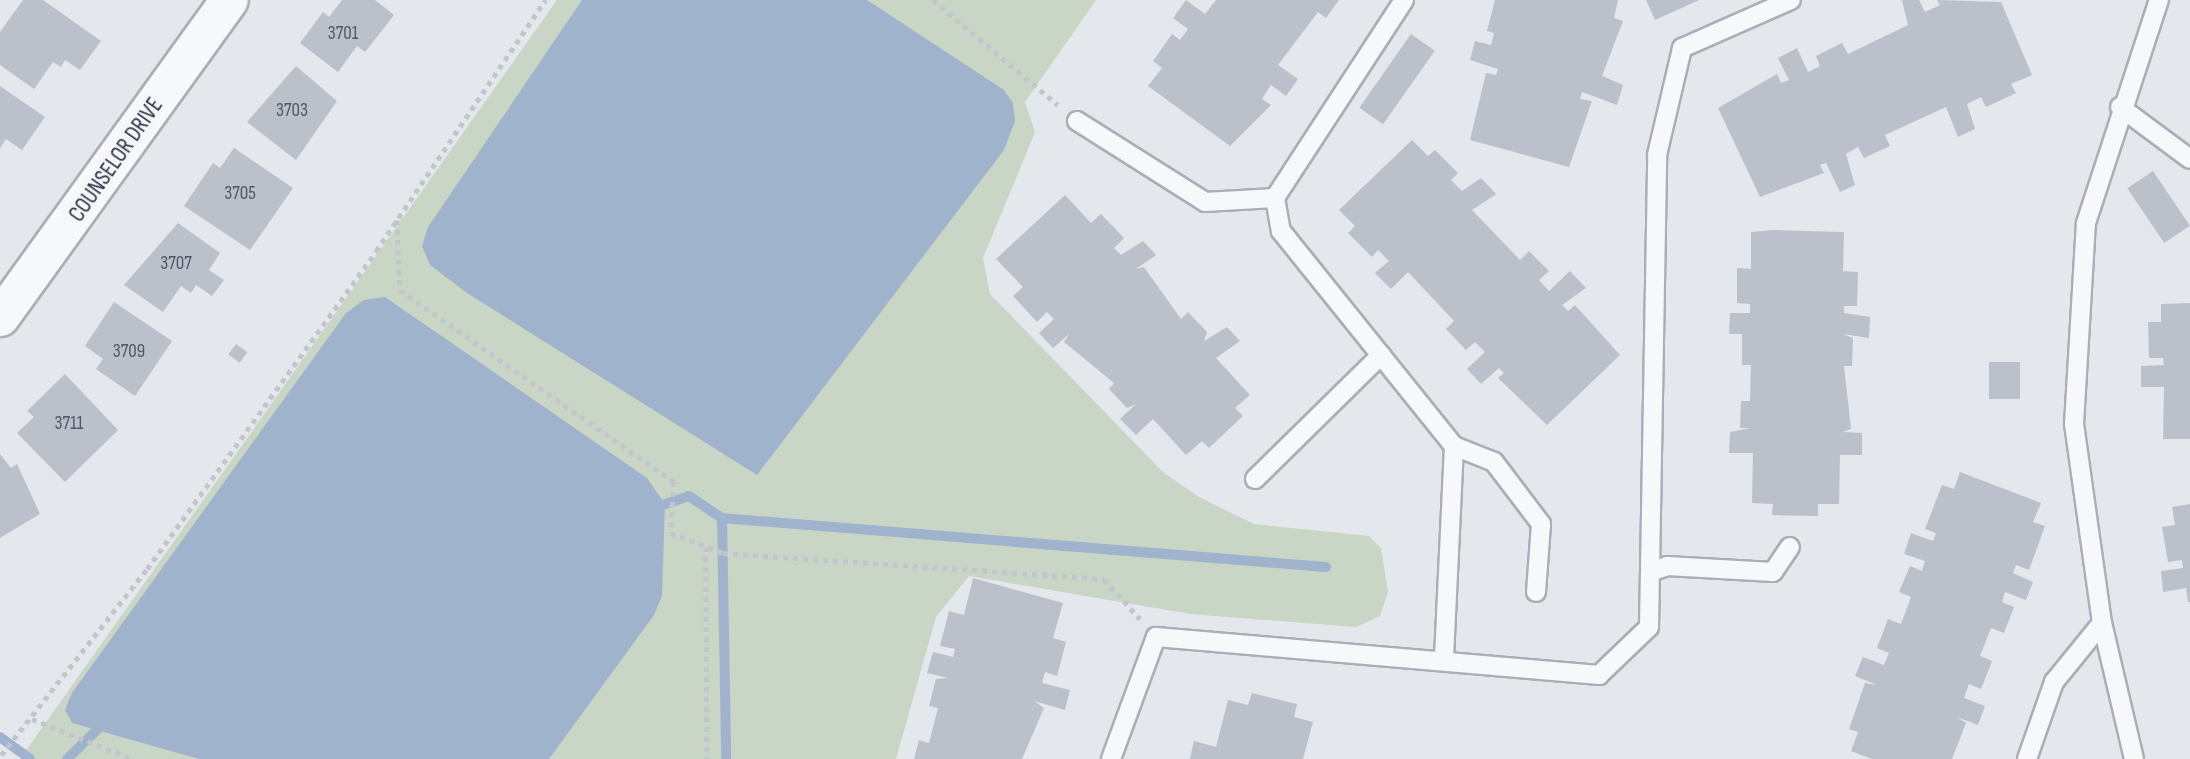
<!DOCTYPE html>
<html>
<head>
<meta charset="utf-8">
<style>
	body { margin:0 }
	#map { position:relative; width:2190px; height:759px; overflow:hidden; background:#e4e7ec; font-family:"Sofia Sans Condensed",sans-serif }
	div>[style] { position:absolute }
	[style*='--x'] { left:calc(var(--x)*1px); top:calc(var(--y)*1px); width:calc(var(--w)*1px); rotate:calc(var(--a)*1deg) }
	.green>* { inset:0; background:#c9d6c5 }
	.water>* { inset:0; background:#9fb4cc }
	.stream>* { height:10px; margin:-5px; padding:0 5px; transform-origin:5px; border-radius:5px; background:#9fb4cc }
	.building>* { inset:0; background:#bbc0ca; transform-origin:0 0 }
	.path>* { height:4.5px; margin-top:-2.25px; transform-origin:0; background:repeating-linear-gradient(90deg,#c2c5cb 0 5px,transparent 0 10px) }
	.roads { filter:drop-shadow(2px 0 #a9aeb7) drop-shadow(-2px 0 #a9aeb7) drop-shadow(0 2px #a9aeb7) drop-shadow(0 -2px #a9aeb7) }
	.lane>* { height:18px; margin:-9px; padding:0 9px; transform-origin:9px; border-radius:9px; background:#f7f8fa }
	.street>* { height:37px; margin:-18.5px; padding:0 18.5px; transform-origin:18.5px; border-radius:18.5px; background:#f7f8fa }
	span { translate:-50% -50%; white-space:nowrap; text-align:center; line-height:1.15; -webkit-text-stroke:6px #f4f6f9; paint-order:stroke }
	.number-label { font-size:19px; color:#4f5766 }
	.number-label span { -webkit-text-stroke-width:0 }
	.street-label { font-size:23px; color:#2b3445 }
</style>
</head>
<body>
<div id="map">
	<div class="green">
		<i style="clip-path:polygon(557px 0,1096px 0,1025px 102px,1035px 132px,983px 258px,990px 294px,1164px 473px,1199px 497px,1254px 524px,1369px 536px,1381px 548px,1388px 592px,1380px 616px,1356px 627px,1190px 614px,969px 576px,936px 617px,896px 759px,20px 759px)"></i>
	</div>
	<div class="water">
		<i style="clip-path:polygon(582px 0,867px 0,1004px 90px,1013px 103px,1015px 121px,1004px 150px,757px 475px,467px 293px,430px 265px,422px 246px,428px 227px)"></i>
		<i style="clip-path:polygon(385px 297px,647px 478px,665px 504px,662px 596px,654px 615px,549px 759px,199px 759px,72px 723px,65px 710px,72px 693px,346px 313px,364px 300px)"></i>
	</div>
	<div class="stream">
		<i style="--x:654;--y:508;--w:37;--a:-19"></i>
		<i style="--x:689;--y:496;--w:40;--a:34"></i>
		<i style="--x:722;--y:518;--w:606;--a:4.64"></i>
		<i style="--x:722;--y:518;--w:241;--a:89"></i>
		<i style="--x:0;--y:737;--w:37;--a:36"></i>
		<i style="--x:67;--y:759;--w:50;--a:-44.2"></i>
	</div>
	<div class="building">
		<i style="clip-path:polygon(23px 0,43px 0,101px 41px,80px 70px,65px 60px,61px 67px,53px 62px,34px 89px,0 65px,0 32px)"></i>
		<i style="clip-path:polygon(342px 0,375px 0,394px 15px,365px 52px,357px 46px,338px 72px,300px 43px,323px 12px,329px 17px)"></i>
		<i style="clip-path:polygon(1186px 0,1205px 14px,1216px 0,1339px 0,1326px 18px,1318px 12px,1278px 65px,1298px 79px,1286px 96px,1271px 85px,1262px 99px,1271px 105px,1230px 146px,1148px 86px,1162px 68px,1153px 61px,1172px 34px,1180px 40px,1188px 29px,1173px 18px)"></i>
		<i style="clip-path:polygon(1495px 0,1618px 0,1614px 18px,1623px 21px,1602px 76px,1623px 85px,1617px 105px,1582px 92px,1580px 99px,1592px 101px,1569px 167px,1470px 140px,1486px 73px,1496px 75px,1498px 69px,1470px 60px,1475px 41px,1491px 45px,1494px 33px,1487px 31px)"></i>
		<i style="clip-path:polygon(1646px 0,1699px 0,1655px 20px)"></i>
		<i style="clip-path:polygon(1902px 0,1919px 0,1925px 12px,1940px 5px,1937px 0,2001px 2px,2032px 75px,2011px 84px,2016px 93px,1986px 107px,1981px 97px,1967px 104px,1975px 129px,1958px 137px,1946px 107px,1885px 135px,1890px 146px,1864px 158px,1858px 147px,1846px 154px,1855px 185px,1840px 192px,1826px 163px,1820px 165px,1824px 173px,1760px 197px,1718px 108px,1777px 74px,1781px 83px,1789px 80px,1778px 58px,1797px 48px,1808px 72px,1820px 66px,1816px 56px,1842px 43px,1848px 54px,1908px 25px)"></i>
		<i style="left:1411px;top:34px;width:29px;height:90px;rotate:35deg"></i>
		<i style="clip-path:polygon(296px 66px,337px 101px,296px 160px,247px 122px)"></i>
		<i style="clip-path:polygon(0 86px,45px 117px,22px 150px,6px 139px,0 148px)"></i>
		<i style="clip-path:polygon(1412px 140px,1428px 156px,1435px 150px,1458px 173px,1451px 180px,1462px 191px,1481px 178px,1496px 194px,1472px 210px,1520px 260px,1529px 251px,1549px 271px,1539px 280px,1549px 291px,1570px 271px,1586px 288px,1562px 305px,1568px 311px,1575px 305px,1620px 355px,1547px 425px,1498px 378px,1504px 373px,1499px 368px,1481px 384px,1467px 369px,1485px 352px,1475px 342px,1466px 350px,1446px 329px,1454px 321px,1408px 272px,1391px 289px,1375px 273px,1389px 261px,1378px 250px,1372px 257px,1348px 233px,1355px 226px,1339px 210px)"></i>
		<i style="clip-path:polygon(234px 148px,293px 188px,250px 250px,184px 206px,213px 163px,220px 168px)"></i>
		<i style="left:2153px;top:171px;width:66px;height:31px;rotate:56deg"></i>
		<i style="clip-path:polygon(1065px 195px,1091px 223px,1101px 214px,1124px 238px,1114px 248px,1121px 255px,1143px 241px,1156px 255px,1136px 269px,1144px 267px,1181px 319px,1188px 312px,1207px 332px,1204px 341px,1227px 327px,1240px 341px,1216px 358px,1250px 395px,1235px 408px,1243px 416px,1209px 448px,1202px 441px,1186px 455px,1153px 419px,1136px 435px,1120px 419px,1136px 404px,1127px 408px,1109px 389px,1114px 383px,1064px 342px,1069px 334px,1053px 348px,1039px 333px,1054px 319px,1047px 312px,1037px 322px,1013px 296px,1023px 287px,996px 259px)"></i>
		<i style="clip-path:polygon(178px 223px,220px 253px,209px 270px,224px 280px,212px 296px,196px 285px,191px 293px,181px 286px,163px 312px,124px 285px)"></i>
		<i style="clip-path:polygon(1773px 230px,1844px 232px,1843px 271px,1858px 272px,1857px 306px,1844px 306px,1844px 313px,1870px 317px,1869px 338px,1843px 334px,1853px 338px,1852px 366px,1844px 366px,1851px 429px,1843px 432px,1862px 433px,1862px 455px,1840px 455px,1839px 504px,1818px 504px,1818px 516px,1772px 515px,1773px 504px,1752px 503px,1753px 453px,1729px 453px,1730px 432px,1750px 428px,1740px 428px,1741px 401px,1750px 401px,1751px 365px,1742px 365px,1742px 334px,1729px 334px,1730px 313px,1750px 313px,1750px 304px,1737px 303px,1737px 268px,1751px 269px,1751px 232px)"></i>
		<i style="clip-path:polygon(114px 302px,172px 341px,135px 396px,96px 369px,103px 359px,85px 346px)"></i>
		<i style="clip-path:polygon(2190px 303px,2190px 439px,2163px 439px,2164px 387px,2141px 387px,2141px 366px,2164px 365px,2163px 358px,2149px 358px,2148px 322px,2161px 322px,2161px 304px)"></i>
		<i style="left:236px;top:344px;width:14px;height:13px;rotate:36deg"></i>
		<i style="left:1989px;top:362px;width:31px;height:37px"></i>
		<i style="clip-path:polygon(65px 374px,118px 430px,65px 482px,17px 433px,34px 417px,27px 411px)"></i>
		<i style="clip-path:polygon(0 454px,11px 468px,17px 464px,40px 514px,0 538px)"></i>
		<i style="clip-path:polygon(1960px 472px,2041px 503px,2033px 522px,2045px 526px,2029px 570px,2016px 565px,2013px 573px,2033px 582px,2026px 600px,2005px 592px,2002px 602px,2014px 607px,2004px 633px,1991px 628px,1980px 656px,1992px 661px,1981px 689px,1969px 684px,1964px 698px,1985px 706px,1978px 725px,1957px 717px,1966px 723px,1952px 759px,1872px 759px,1851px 751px,1858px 732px,1849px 729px,1865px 683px,1877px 685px,1855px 676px,1863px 657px,1884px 665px,1889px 653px,1877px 648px,1888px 619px,1901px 624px,1911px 597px,1899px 592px,1910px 566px,1922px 571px,1925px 561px,1904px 554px,1911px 533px,1933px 541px,1936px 533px,1925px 529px,1942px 485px,1954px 489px)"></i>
		<i style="clip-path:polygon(2190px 504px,2190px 602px,2188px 602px,2186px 588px,2163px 592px,2161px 571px,2183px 568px,2182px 560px,2168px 562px,2162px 527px,2175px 525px,2172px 507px)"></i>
		<i style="clip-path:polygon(973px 578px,1063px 603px,1053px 638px,1066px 642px,1057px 676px,1045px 672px,1042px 683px,1070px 690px,1065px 710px,1034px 701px,1044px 708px,1022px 759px,914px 759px,919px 740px,929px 743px,938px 708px,929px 706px,936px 679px,948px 678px,927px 673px,933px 652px,953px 657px,955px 649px,940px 646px,949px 611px,964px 615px)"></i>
		<i style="clip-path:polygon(1252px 693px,1297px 704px,1294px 717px,1313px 722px,1303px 759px,1190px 759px,1194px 741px,1216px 747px,1228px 700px,1248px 705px)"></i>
	</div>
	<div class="path">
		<i style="--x:933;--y:0;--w:163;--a:40"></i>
		<i style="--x:397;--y:220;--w:70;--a:87.5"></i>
		<i style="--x:400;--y:290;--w:335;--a:35"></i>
		<i style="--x:674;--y:482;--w:51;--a:93.4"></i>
		<i style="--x:671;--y:533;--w:56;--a:21"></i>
		<i style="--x:723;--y:553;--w:382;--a:3.9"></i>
		<i style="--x:1104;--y:579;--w:54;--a:48"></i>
		<i style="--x:706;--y:547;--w:212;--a:89.7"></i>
		<i style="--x:32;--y:719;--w:108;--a:21.8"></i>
		<i style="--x:1;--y:755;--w:236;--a:-51.9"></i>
		<i style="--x:147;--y:569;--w:392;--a:-54.2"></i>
		<i style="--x:376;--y:251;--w:303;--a:-56"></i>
	</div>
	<div class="roads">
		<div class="lane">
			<i style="--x:1404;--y:0;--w:236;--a:123.1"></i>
			<i style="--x:1275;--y:198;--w:34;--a:80"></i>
			<i style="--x:1281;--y:231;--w:276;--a:51.2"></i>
			<i style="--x:1454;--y:446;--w:215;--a:92.7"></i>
			<i style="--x:2120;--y:107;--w:87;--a:36.6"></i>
			<i style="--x:1077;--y:121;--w:151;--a:32.3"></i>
			<i style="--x:1205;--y:202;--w:70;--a:-3.3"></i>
			<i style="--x:1454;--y:446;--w:43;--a:21.8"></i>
			<i style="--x:1494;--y:462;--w:78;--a:52.8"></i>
			<i style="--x:1541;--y:524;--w:68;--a:94.2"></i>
			<i style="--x:1255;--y:479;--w:177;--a:-44.5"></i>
			<i style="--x:1650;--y:572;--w:18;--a:-19"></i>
			<i style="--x:1667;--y:566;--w:106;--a:3.2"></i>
			<i style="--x:1773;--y:572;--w:30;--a:-56"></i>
			<i style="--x:1111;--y:759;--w:130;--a:-69.8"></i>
			<i style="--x:1156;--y:637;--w:445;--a:4.9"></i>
			<i style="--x:1599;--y:675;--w:69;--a:-43.8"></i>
			<i style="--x:1649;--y:627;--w:472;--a:-89"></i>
			<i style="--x:1657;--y:155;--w:110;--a:-76.8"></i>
			<i style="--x:1682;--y:48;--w:119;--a:-23.8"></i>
			<i style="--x:2027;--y:759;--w:82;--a:-70.7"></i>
			<i style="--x:2054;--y:682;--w:76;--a:-50.9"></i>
			<i style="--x:2134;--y:759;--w:140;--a:-103.2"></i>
			<i style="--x:2102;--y:623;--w:201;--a:-98"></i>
			<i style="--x:2074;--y:424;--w:201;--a:-86.6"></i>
			<i style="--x:2086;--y:223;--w:235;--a:-71.9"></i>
		</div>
		<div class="street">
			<i style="--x:0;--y:317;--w:391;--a:-54.2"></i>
		</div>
	</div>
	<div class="number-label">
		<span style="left:343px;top:34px">3701</span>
		<span style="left:292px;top:111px">3703</span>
		<span style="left:240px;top:194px">3705</span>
		<span style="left:176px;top:264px">3707</span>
		<span style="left:129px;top:352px">3709</span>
		<span style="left:69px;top:424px">3711</span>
	</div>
	<div class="street-label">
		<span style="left:116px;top:160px;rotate:-55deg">COUNSELOR DRIVE</span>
	</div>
</div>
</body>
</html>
